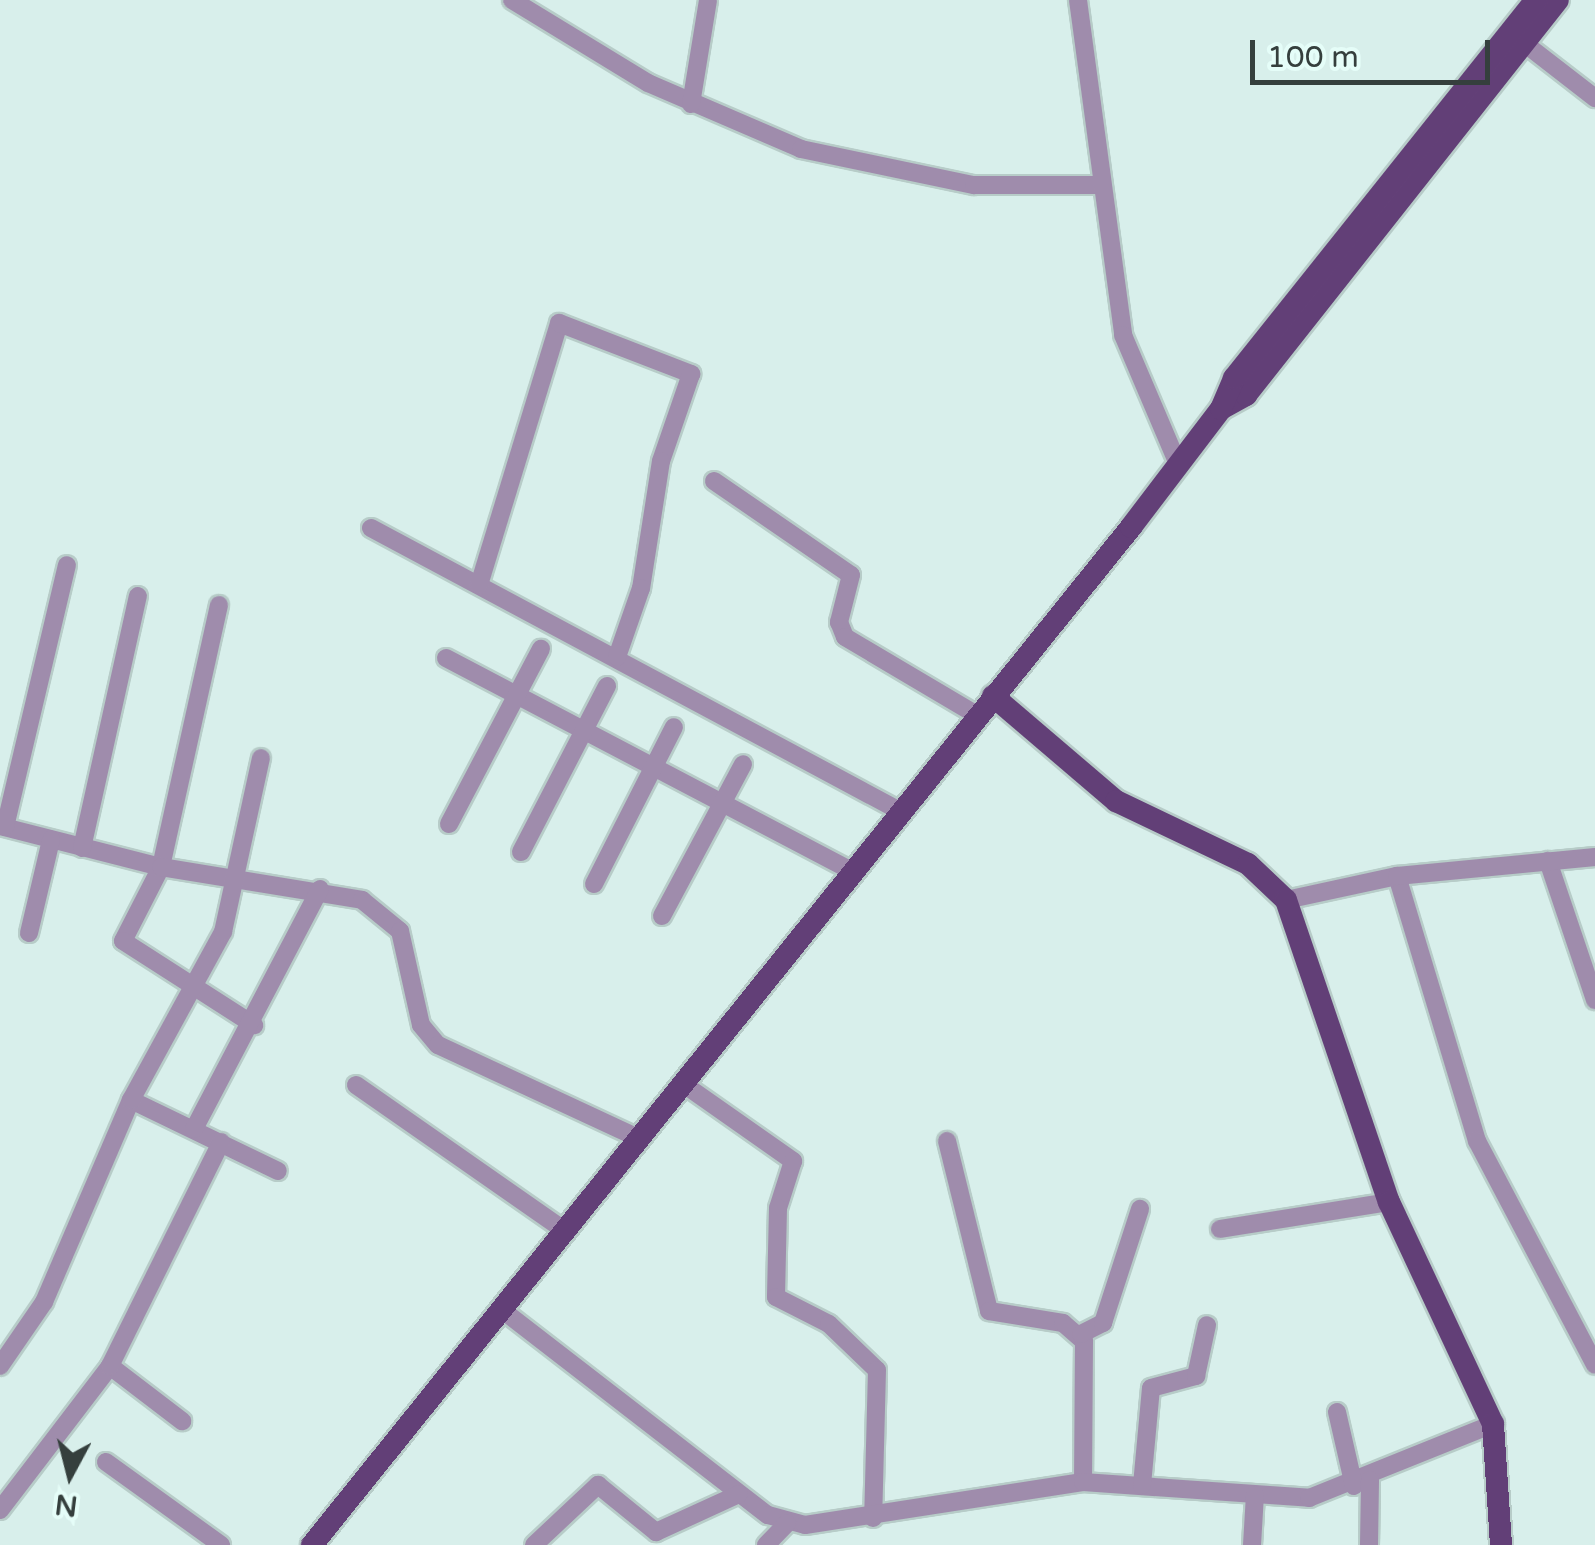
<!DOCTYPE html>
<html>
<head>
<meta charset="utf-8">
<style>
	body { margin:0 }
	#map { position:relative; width:1595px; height:1545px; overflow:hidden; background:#d8efeb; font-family:"Varela Round",sans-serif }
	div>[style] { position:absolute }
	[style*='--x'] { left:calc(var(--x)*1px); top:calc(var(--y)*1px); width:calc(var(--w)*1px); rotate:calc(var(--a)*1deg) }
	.roads { filter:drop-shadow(2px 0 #b7ccc8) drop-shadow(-2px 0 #b7ccc8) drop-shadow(0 2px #b7ccc8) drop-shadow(0 -2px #b7ccc8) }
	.minor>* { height:18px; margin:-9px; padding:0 9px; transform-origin:9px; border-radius:9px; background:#9f8cac }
	.major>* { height:22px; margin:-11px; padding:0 11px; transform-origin:11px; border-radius:11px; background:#623f77 }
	span { translate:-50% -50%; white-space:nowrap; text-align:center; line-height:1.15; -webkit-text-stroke:10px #e5fdf8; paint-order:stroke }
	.north { position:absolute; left:20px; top:1425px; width:100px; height:100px; -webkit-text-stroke:8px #e5fdf8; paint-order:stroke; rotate:187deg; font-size:28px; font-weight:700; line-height:40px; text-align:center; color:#353f3d }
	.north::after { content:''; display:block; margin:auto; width:35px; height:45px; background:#353f3d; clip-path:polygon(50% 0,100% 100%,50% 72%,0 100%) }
	.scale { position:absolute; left:1250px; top:40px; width:240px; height:45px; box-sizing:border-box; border:5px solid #353f3d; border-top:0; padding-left:12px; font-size:30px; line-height:35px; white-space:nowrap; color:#353f3d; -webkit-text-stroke:8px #e5fdf8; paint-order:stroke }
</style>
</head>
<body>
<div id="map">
	<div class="roads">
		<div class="minor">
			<i style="--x:512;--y:0;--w:159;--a:31.4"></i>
			<i style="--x:648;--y:83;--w:167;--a:23.3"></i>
			<i style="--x:801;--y:149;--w:177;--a:11.8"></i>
			<i style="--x:974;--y:185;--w:123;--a:0"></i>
			<i style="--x:1078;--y:0;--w:338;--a:82.3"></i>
			<i style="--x:1123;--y:335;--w:142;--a:66.9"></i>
			<i style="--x:1524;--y:43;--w:90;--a:37.8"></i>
			<i style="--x:691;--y:104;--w:105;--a:-80.7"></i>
			<i style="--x:714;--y:481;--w:166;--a:34.5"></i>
			<i style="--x:851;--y:575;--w:49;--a:104.3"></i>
			<i style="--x:839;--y:622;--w:16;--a:68"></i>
			<i style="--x:845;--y:637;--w:153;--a:30.6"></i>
			<i style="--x:371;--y:528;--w:600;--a:28.15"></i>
			<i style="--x:479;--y:585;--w:274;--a:-73"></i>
			<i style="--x:559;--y:323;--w:142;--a:21.1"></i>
			<i style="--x:691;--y:374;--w:92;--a:109"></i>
			<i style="--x:661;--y:461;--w:129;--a:98.9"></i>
			<i style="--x:641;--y:588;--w:73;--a:109.2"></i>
			<i style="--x:219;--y:605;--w:268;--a:102.5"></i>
			<i style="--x:161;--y:867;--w:83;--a:117.2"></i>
			<i style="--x:123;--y:941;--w:156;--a:32.7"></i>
			<i style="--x:446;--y:658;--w:458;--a:27.7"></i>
			<i style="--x:449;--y:824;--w:198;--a:-62.3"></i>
			<i style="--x:0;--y:826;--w:166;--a:14.3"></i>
			<i style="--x:161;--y:867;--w:204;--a:9.3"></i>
			<i style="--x:362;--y:900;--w:49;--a:39.2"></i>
			<i style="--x:400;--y:931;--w:96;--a:77.4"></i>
			<i style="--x:421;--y:1025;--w:26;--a:50"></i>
			<i style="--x:438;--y:1045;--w:221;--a:24.9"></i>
			<i style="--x:5;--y:827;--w:269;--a:-76.7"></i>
			<i style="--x:82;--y:848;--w:258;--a:-77.5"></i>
			<i style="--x:521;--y:852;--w:187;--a:-62.6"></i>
			<i style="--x:1548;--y:861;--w:147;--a:71.3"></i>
			<i style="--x:1397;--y:876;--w:277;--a:73.2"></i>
			<i style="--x:1477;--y:1141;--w:253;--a:62.2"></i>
			<i style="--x:594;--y:884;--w:176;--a:-63"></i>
			<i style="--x:1286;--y:900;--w:114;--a:-12.2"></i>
			<i style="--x:1397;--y:876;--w:199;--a:-5.5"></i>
			<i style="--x:662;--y:916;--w:172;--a:-61.9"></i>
			<i style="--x:29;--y:933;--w:96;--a:-76.7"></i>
			<i style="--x:682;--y:1083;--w:136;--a:35.1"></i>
			<i style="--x:793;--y:1161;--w:49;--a:107.7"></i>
			<i style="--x:778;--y:1208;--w:89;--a:91.3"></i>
			<i style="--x:776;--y:1297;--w:59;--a:27"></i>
			<i style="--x:829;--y:1324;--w:66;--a:43.8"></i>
			<i style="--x:877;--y:1370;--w:148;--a:91.5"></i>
			<i style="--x:356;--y:1085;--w:254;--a:34.9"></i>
			<i style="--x:131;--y:1100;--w:163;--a:25.8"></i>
			<i style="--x:194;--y:1129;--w:271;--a:-62.3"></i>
			<i style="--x:947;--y:1141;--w:175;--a:76.1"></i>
			<i style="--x:989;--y:1311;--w:75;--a:9.2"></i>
			<i style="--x:1063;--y:1323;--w:28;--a:41"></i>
			<i style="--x:1084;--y:1341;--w:141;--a:90.4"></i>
			<i style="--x:1220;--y:1229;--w:171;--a:-9.1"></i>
			<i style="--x:501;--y:1309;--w:337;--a:37.7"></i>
			<i style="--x:768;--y:1515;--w:38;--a:15"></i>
			<i style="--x:805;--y:1525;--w:281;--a:-8.8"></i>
			<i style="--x:1083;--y:1482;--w:227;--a:4"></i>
			<i style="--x:1309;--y:1498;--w:198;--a:-21.9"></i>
			<i style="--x:1081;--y:1334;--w:25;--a:-27"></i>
			<i style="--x:1103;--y:1323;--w:120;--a:-72"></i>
			<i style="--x:0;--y:1366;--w:78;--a:-55.5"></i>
			<i style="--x:44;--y:1302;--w:220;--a:-66.7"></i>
			<i style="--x:131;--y:1100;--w:192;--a:-61.3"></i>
			<i style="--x:223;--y:932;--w:178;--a:-77.7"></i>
			<i style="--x:110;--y:1366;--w:91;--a:37.4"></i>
			<i style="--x:1337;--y:1412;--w:76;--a:77.1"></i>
			<i style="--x:106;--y:1462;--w:142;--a:35.8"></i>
			<i style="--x:1142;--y:1485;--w:97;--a:-84.7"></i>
			<i style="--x:1151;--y:1388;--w:47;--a:-14.9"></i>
			<i style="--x:1196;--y:1376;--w:52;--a:-77.8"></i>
			<i style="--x:0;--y:1510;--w:181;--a:-52.6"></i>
			<i style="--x:110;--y:1366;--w:250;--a:-63.6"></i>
			<i style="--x:534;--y:1545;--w:88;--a:-43.2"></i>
			<i style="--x:598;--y:1485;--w:75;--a:39"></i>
			<i style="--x:656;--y:1532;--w:91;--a:-24.6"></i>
			<i style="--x:766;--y:1545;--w:30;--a:-46"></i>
			<i style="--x:1252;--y:1545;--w:50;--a:-86.6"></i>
			<i style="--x:1369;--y:1545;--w:65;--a:-89.1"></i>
		</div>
		<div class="major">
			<i style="--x:1221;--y:409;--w:29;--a:-29"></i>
			<i style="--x:1246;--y:395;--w:503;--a:-51.7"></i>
			<i style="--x:993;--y:696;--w:162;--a:40.5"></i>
			<i style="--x:1116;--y:801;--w:146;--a:25.5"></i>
			<i style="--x:1248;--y:864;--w:52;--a:43.5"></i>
			<i style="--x:1286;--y:900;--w:319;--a:71.2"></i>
			<i style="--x:1389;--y:1202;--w:245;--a:64.9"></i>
			<i style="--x:1493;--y:1424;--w:121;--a:86.2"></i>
			<i style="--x:312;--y:1545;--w:1307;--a:-51.18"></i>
			<i style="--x:1131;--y:527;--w:148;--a:-52.7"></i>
			<i style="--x:1221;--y:409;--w:34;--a:-67"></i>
			<i style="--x:1234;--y:378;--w:484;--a:-51.4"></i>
		</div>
	</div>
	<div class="north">N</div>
	<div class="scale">100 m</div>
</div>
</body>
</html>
